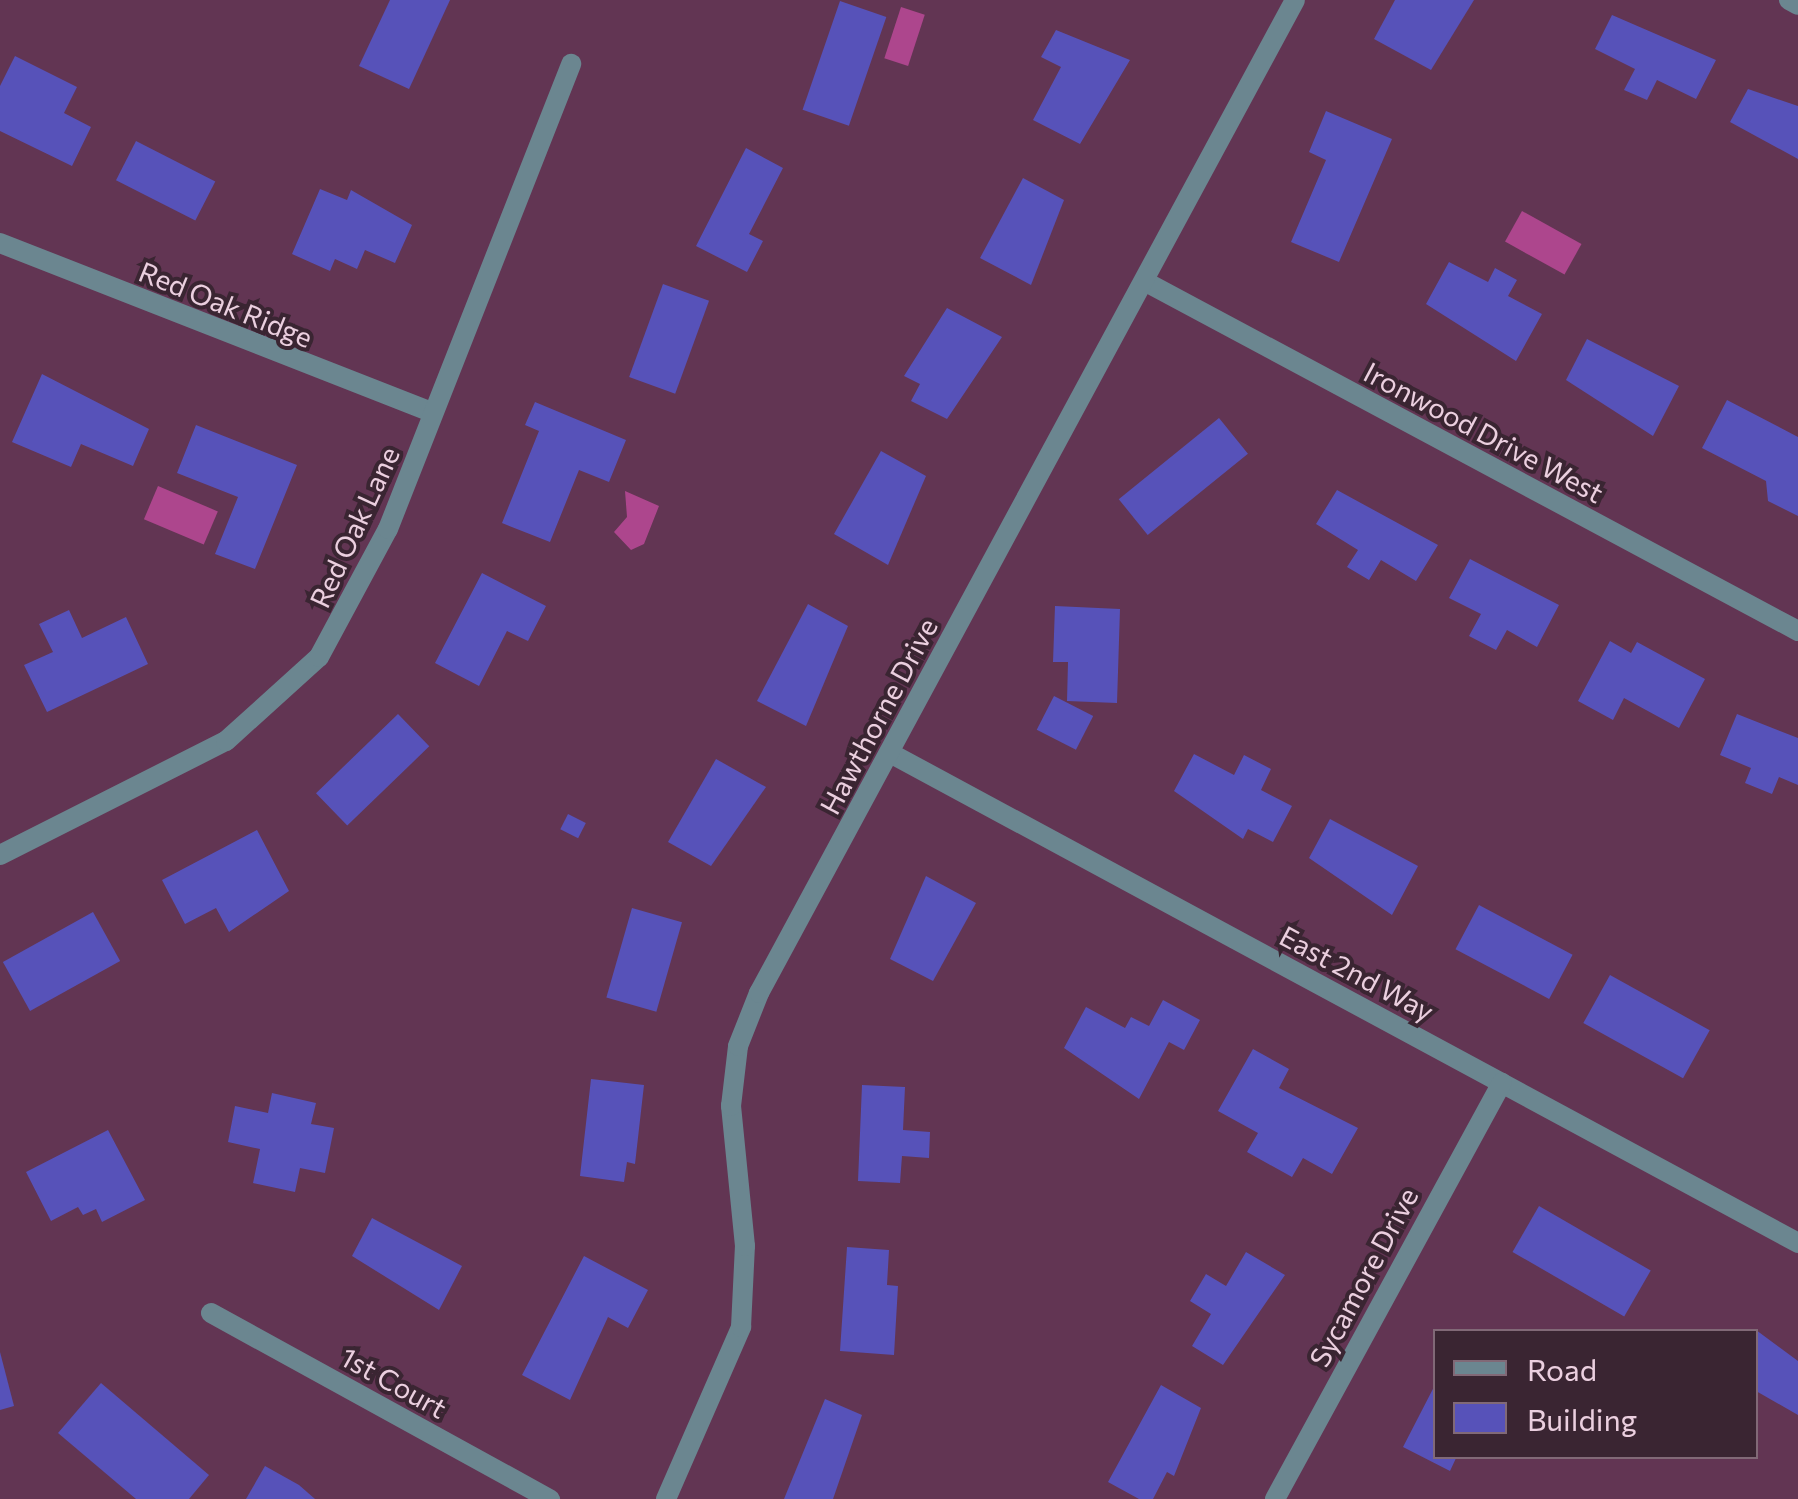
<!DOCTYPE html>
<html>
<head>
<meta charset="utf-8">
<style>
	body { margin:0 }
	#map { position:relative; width:1798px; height:1499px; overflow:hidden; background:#623553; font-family:Commissioner,sans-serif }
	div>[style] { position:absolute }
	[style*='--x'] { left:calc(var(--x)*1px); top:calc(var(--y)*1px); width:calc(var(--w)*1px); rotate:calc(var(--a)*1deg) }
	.water>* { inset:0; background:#ad468d; transform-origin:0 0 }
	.building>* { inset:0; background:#5752b9; transform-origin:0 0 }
	.minor>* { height:20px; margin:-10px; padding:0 10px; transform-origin:10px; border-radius:10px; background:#6b8690 }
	span { translate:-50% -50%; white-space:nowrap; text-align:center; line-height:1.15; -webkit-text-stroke:8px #3a2532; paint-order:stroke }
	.street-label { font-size:28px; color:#ebcfdf }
	.legend { position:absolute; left:1433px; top:1329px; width:325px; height:130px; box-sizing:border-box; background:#3a2532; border:2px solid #816977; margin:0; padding:12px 18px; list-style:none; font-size:30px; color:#ebcfdf }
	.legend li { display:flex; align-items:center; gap:20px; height:50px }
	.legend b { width:50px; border:2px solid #816977 }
</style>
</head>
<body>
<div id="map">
	<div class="water">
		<i style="left:901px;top:7px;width:25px;height:54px;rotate:18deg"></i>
		<i style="left:1522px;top:211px;width:68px;height:35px;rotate:29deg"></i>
		<i style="left:158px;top:486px;width:65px;height:36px;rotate:23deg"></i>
		<i style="clip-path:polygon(625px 491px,659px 506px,644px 544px,631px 550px,614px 532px,627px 517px)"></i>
	</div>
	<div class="building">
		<i style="clip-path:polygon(390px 0,450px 0,409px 89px,359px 66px)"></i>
		<i style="clip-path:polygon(1395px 0,1474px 0,1431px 70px,1374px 39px)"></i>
		<i style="left:840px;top:1px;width:49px;height:115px;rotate:19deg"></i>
		<i style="clip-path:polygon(1612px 15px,1716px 60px,1696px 99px,1657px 80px,1647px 100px,1624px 90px,1635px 69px,1595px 49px)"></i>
		<i style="clip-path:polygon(1056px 30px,1130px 60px,1080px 144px,1033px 120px,1061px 67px,1041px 57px)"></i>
		<i style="clip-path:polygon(15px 56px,77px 87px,64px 113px,91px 127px,72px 166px,0 131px,0 86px)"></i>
		<i style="clip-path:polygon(1748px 89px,1798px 106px,1798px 159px,1730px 122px)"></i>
		<i style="clip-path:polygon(1326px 111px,1392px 139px,1339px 262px,1291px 242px,1326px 160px,1309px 152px)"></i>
		<i style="left:136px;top:141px;width:89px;height:44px;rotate:27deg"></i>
		<i style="clip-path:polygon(746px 148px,783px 168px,749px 234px,763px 241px,747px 272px,696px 246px)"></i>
		<i style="clip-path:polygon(1023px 178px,1064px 200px,1031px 285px,980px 258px)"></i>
		<i style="clip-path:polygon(320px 189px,347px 200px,351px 190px,412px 225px,395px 263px,365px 250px,357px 269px,335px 259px,330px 271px,292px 254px)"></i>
		<i style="clip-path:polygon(1449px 262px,1488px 282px,1495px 268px,1517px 280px,1508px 296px,1542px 314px,1516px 361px,1426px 304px)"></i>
		<i style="left:663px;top:284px;width:49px;height:99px;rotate:20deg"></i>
		<i style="clip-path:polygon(947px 308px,1002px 337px,947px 419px,911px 401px,920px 384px,904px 376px)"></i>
		<i style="clip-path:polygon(1587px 339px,1679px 386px,1653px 436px,1566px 380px)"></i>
		<i style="clip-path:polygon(42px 374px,149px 429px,133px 466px,81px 444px,71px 467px,12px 442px)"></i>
		<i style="clip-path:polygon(1727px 400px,1798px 437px,1798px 516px,1768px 501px,1766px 481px,1702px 448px)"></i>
		<i style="clip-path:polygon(535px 402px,626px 440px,609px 482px,579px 470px,550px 542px,502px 523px,539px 431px,525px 425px)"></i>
		<i style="left:1219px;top:418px;width:46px;height:129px;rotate:51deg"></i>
		<i style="clip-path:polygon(196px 425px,297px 465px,255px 569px,215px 554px,238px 497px,177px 473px)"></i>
		<i style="clip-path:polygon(881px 451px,926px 476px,888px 565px,834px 534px)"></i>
		<i style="clip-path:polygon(1337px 490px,1438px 545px,1416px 581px,1381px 560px,1369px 580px,1347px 567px,1358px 550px,1316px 524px)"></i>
		<i style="clip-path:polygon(1470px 559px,1559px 605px,1537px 647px,1507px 630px,1496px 650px,1469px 636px,1481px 614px,1449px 598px)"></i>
		<i style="clip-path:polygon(482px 573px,546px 606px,528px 641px,507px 631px,479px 686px,435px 663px)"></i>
		<i style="clip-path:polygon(808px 604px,848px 626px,806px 726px,757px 701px)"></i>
		<i style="clip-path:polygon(1055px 606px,1120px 609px,1117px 703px,1067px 701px,1068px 662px,1053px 662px)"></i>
		<i style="clip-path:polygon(69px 610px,82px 638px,126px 617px,148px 664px,47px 712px,24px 665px,53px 652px,39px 624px)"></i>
		<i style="clip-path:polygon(1610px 641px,1631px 653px,1637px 642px,1705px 679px,1679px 728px,1624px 698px,1613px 720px,1578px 701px)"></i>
		<i style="left:1054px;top:696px;width:44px;height:38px;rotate:27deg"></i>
		<i style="left:398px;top:714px;width:45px;height:114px;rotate:46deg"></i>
		<i style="clip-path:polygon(1737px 714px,1798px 738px,1798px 785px,1779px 777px,1772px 794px,1745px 783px,1751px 768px,1720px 755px)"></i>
		<i style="clip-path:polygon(1194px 754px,1234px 775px,1244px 755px,1271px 769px,1261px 790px,1292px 806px,1273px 842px,1248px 829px,1243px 839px,1174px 791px)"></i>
		<i style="clip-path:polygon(716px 759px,766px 787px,711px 866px,668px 842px)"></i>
		<i style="left:568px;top:814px;width:20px;height:17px;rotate:27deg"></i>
		<i style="clip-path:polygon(1330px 819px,1418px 866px,1392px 915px,1309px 858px)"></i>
		<i style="clip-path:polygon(257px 830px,289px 891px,229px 932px,216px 908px,185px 924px,162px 880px)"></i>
		<i style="clip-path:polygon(926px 876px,976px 903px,933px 981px,890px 959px)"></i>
		<i style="left:1479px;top:905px;width:106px;height:50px;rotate:28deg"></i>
		<i style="left:632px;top:908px;width:52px;height:93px;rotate:16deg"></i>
		<i style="left:93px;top:912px;width:56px;height:103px;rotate:61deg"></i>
		<i style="left:1610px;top:975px;width:114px;height:55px;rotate:29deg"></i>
		<i style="clip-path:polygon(1163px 1000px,1200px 1020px,1184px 1050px,1169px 1042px,1139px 1099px,1064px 1048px,1086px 1007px,1125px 1028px,1131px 1017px,1149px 1026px)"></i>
		<i style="clip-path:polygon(1253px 1049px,1289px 1069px,1279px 1088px,1358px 1128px,1332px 1174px,1303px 1158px,1292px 1177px,1247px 1152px,1258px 1133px,1218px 1111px)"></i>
		<i style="clip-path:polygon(591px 1079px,644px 1085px,635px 1164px,627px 1162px,624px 1182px,580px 1176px)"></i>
		<i style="clip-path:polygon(862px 1085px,905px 1087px,903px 1130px,930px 1132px,929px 1158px,902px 1156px,900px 1183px,858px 1181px)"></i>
		<i style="clip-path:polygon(272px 1093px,316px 1103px,311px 1124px,334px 1128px,325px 1173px,300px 1168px,295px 1192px,253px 1183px,260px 1149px,228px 1142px,235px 1106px,268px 1113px)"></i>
		<i style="clip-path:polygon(108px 1130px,145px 1200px,102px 1222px,96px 1209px,83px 1215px,78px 1207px,51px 1221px,26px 1172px)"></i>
		<i style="left:1539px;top:1206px;width:129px;height:53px;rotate:30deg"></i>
		<i style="clip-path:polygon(372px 1218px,462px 1266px,439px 1310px,352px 1256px)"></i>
		<i style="clip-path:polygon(847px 1247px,889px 1250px,887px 1285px,898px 1286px,894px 1355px,840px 1351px)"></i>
		<i style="clip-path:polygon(1246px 1252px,1285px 1275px,1223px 1365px,1192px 1346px,1211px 1314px,1190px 1301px,1206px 1274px,1226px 1286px)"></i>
		<i style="clip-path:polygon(584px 1256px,648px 1290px,628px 1328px,608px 1317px,570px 1400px,522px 1375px)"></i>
		<i style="clip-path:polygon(1756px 1330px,1798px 1361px,1798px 1415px,1756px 1391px)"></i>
		<i style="clip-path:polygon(0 1352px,14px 1406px,0 1410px)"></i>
		<i style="clip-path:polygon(101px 1383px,209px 1475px,189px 1499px,136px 1499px,58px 1433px)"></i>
		<i style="clip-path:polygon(1436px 1383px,1436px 1456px,1457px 1456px,1450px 1471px,1403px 1447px)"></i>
		<i style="clip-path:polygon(1161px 1385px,1201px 1408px,1174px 1476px,1167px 1472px,1153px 1499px,1139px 1499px,1108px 1482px)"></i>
		<i style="clip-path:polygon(825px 1399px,862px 1415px,833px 1499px,784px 1499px)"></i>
		<i style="clip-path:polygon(265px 1466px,299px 1485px,315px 1499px,246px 1499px)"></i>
	</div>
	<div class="minor">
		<i style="--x:1789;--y:0;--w:10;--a:29"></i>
		<i style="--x:0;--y:243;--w:465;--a:21.4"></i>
		<i style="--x:1144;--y:281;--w:742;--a:28.15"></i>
		<i style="--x:890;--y:753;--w:1032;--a:28.35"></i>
		<i style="--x:0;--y:855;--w:253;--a:-26.8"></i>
		<i style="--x:226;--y:741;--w:125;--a:-42.1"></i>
		<i style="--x:319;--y:657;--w:145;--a:-61.7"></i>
		<i style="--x:388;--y:529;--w:500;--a:-68.5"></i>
		<i style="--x:211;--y:1313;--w:387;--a:28.8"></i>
		<i style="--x:666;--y:1499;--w:188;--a:-66.4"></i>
		<i style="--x:741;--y:1327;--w:81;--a:-87.2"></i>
		<i style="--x:745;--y:1246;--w:141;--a:-95.7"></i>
		<i style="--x:731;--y:1106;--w:60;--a:-83.3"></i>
		<i style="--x:738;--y:1046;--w:57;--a:-68.4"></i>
		<i style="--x:759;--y:993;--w:1128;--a:-61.64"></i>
		<i style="--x:1275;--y:1499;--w:474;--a:-61.4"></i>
	</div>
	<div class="street-label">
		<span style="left:226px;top:304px;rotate:22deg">Red Oak Ridge</span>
		<span style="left:1484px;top:432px;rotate:28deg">Ironwood Drive West</span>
		<span style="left:354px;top:527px;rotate:-65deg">Red Oak Lane</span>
		<span style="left:878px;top:716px;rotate:-62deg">Hawthorne Drive</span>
		<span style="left:1357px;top:973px;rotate:28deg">East 2nd Way</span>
		<span style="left:1363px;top:1277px;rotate:-62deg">Sycamore Drive</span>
		<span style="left:394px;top:1382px;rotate:29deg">1st Court</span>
	</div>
	<ul class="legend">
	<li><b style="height:12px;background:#6b8690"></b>Road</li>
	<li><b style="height:28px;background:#5752b9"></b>Building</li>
	</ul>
</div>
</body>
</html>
